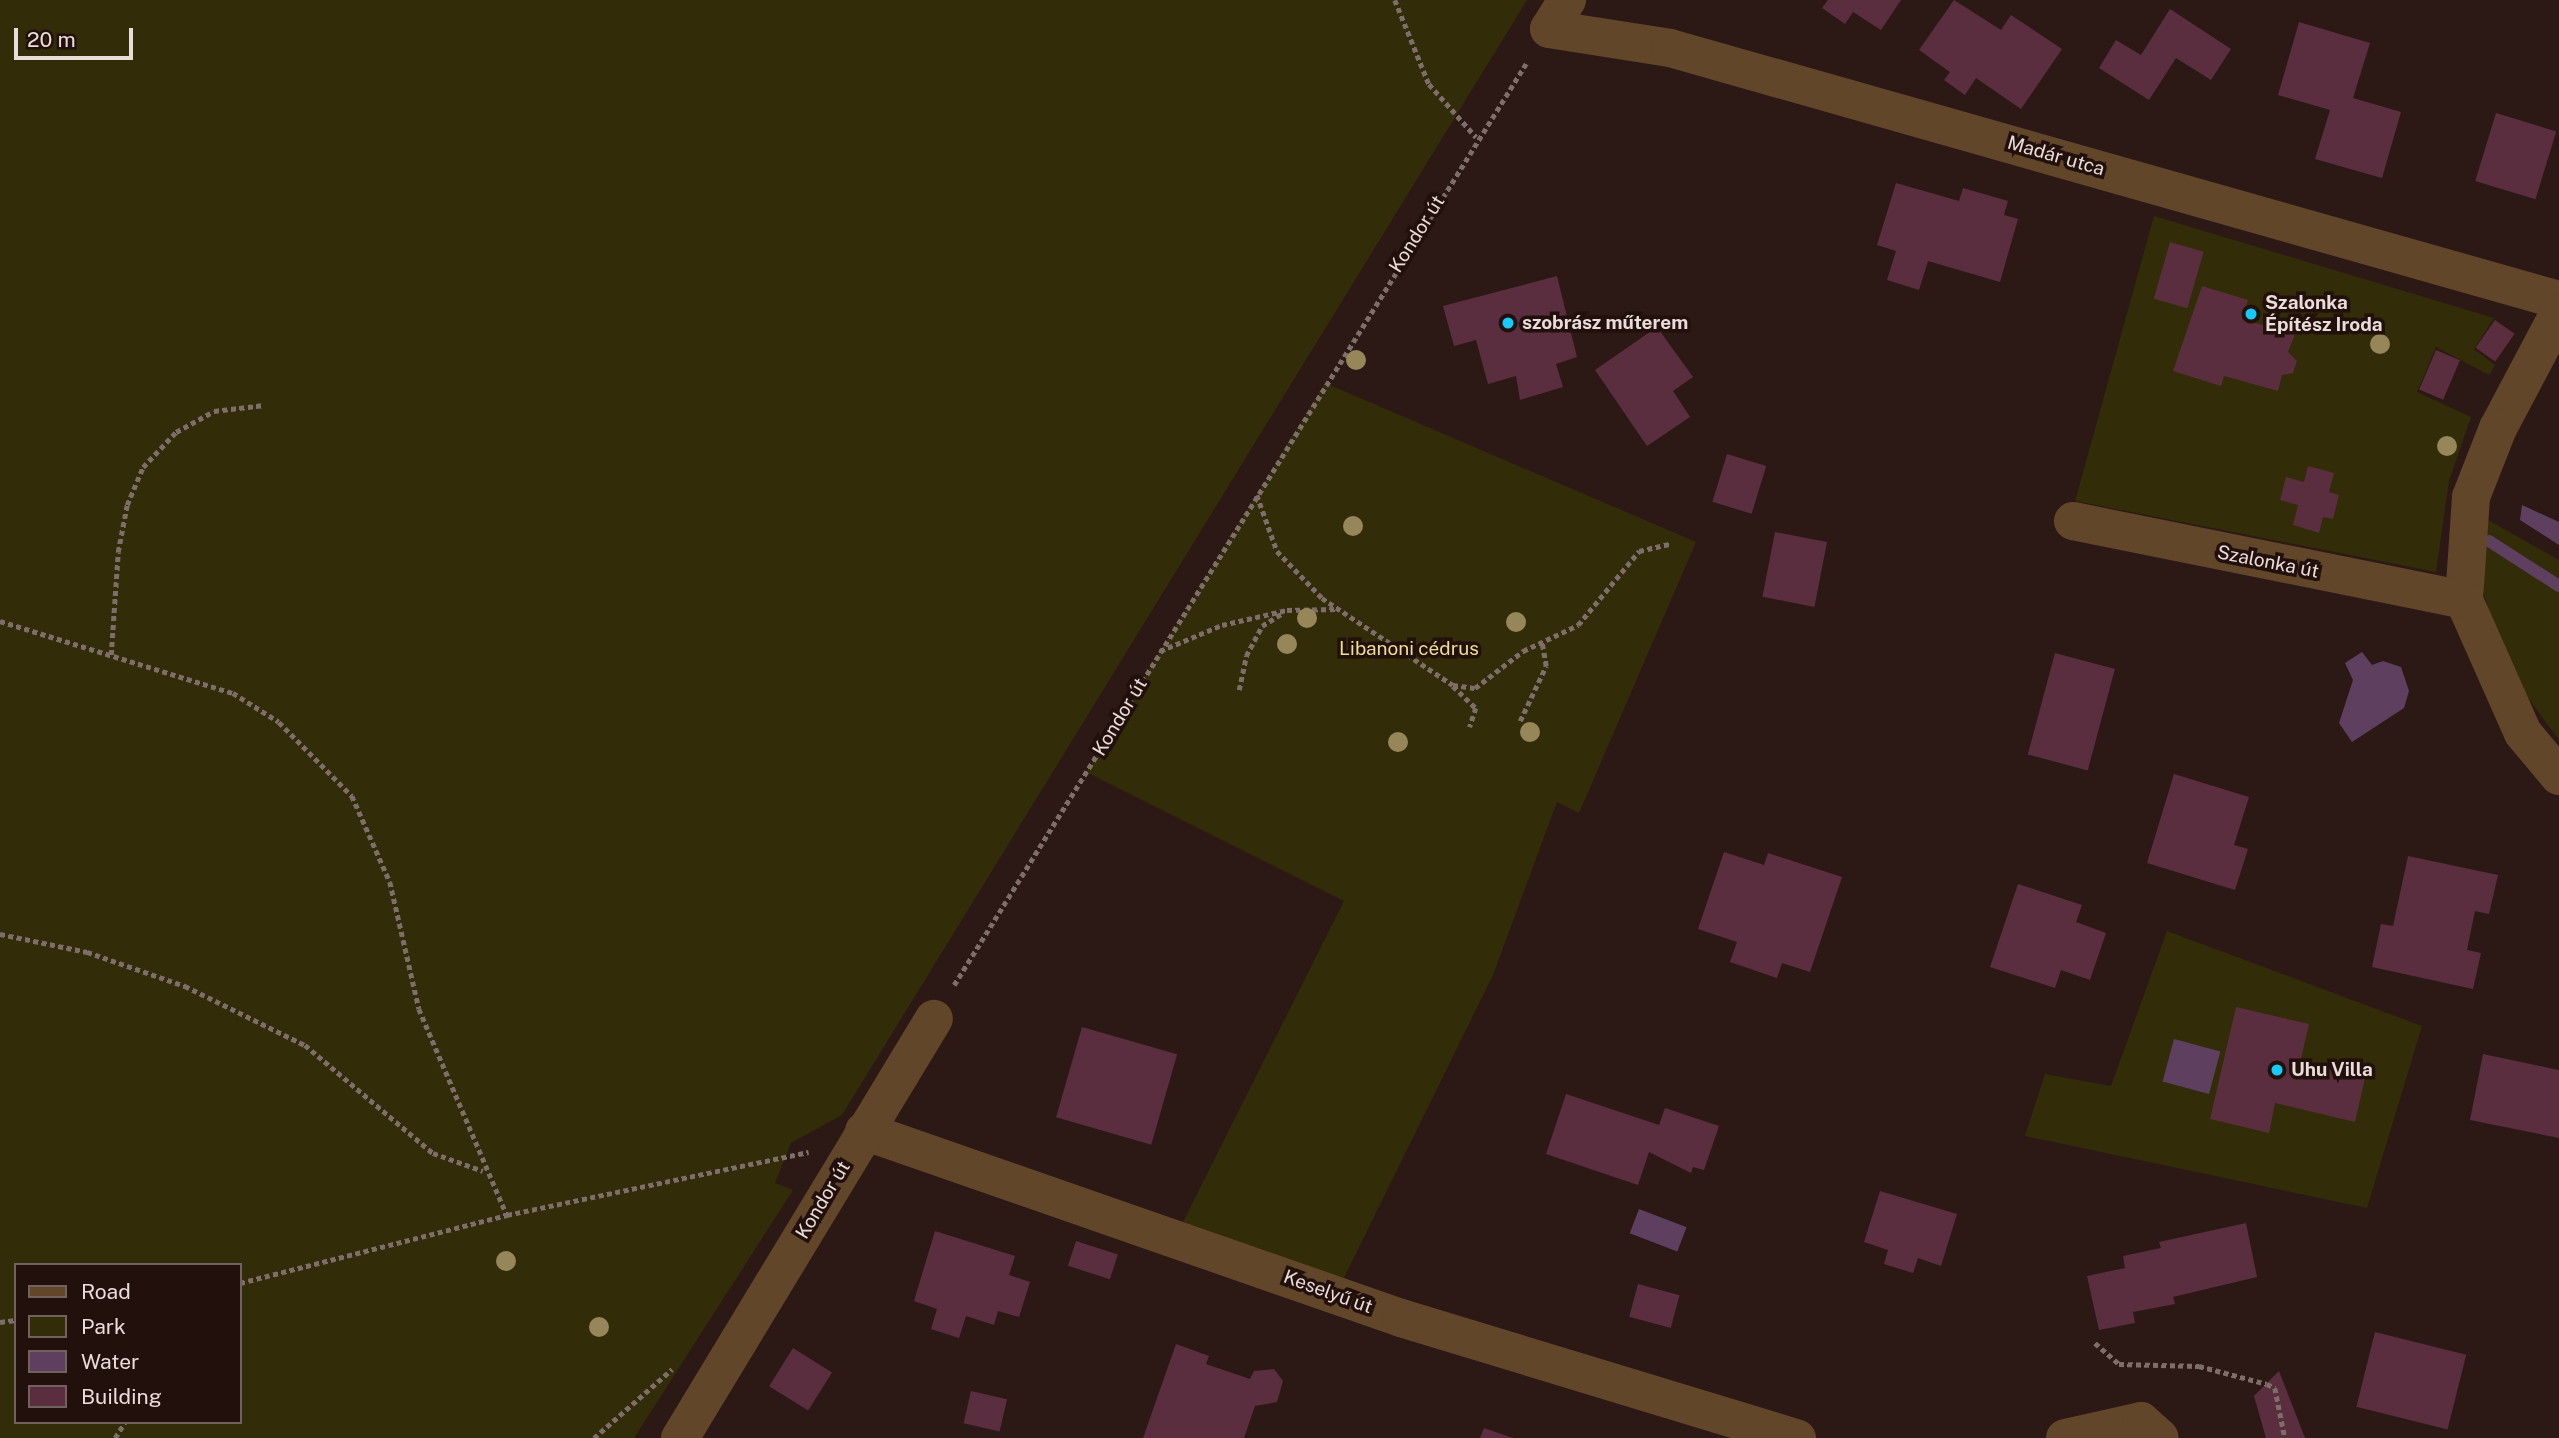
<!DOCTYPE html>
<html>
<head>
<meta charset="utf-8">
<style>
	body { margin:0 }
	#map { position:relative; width:2559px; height:1438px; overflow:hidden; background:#2c1915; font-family:"Public Sans",sans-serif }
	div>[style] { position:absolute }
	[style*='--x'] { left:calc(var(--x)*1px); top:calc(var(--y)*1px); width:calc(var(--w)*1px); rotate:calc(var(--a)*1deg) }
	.green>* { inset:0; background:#322c09 }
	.water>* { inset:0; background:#5f3f60; transform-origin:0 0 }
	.stream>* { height:12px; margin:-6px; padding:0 6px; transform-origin:6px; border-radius:6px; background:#5f3f60 }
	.building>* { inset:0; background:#5a2e3e; transform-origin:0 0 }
	.path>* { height:4.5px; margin-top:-2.25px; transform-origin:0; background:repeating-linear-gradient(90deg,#7e6e6a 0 5px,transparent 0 8.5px) }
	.minor>* { height:38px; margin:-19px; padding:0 19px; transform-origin:19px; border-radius:19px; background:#62462a }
	.trees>* { width:20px; height:20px; margin:-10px; border-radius:50%; background:#96865a }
	.dots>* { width:19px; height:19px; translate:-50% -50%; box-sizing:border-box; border:4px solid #22100c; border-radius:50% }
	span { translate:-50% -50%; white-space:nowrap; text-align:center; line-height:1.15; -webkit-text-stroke:7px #22100c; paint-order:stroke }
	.street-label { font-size:19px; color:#eadcd9 }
	.poi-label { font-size:19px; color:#eadcd9; font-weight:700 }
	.left { translate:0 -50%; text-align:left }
	.park-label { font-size:19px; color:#eddf93 }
	.legend { position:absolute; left:14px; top:1263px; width:228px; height:161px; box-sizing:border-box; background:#22100c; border:2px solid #72625e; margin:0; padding:9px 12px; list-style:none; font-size:21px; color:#eadcd9 }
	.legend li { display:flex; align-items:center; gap:14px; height:35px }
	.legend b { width:35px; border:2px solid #72625e }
	.scale { position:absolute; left:14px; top:28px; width:119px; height:32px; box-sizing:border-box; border:4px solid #eadcd9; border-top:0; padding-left:9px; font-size:21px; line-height:24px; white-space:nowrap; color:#eadcd9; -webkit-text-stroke:5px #22100c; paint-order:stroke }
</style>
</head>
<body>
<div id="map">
	<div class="green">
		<i style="clip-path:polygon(evenodd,0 0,1527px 0,842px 1115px,791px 1143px,775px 1183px,793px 1190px,634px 1438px,0 1438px,0 0,16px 1265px,240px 1265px,240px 1422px,16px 1422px,16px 1265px)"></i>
		<i style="clip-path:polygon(2154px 216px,2494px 318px,2474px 349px,2495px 365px,2489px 375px,2436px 347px,2417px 392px,2471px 417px,2449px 481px,2436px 572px,2075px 501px)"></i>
		<i style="clip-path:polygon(1325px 383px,1696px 542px,1579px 813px,1557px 802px,1493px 975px,1336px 1294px,1175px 1238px,1344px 901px,1086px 772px)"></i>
		<i style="clip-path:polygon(2481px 516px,2559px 560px,2559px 740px,2523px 691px,2499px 643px,2484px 594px)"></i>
		<i style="clip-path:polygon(2167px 931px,2422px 1026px,2367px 1208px,2025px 1136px,2045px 1074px,2111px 1086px)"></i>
	</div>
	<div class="water">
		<i style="clip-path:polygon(2522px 505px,2559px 522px,2559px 545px,2520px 520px)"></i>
		<i style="clip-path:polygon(2362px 652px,2372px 665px,2383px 661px,2401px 667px,2409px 691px,2404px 708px,2352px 742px,2339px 723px,2353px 680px,2345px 663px)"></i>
		<i style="left:2174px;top:1039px;width:48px;height:44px;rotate:15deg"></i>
		<i style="left:1639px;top:1209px;width:51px;height:26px;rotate:21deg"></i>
	</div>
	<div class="stream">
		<i style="--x:2489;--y:541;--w:83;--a:32.7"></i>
	</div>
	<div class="building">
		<i style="clip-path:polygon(1828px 0,1901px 0,1881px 30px,1853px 12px,1845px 24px,1822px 8px)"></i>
		<i style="clip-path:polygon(1954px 0,2001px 30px,2011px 15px,2062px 49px,2021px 109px,1976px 78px,1965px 95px,1944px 80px,1950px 72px,1919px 50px)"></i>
		<i style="clip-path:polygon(2170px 9px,2231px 49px,2211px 80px,2176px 58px,2149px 100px,2099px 68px,2116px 40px,2141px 55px)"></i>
		<i style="clip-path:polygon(2299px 22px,2370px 43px,2353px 98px,2401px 112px,2382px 178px,2315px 159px,2330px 110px,2278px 95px)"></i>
		<i style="left:2496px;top:113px;width:63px;height:71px;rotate:17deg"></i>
		<i style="clip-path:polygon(1896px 183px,1959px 201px,1963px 188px,2008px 201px,2004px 215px,2018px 219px,2000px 282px,1928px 261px,1919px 290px,1887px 280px,1896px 251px,1877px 245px)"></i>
		<i style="left:2170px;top:242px;width:35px;height:59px;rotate:16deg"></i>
		<i style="clip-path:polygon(1557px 276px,1577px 357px,1556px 364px,1563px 387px,1520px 400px,1516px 376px,1488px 384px,1476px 340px,1454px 346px,1443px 306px)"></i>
		<i style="clip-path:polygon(2202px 286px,2248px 300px,2242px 319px,2295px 334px,2288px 352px,2297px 361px,2293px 373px,2282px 375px,2278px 391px,2224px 376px,2221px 386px,2173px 371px)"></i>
		<i style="left:2495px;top:320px;width:24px;height:34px;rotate:35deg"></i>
		<i style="clip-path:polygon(1657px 327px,1693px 377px,1673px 391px,1690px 417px,1647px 446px,1595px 370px)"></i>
		<i style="left:2436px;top:350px;width:26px;height:43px;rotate:23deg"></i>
		<i style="left:1727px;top:454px;width:41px;height:50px;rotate:17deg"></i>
		<i style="clip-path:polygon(2308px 466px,2334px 473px,2329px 492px,2339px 495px,2333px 519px,2323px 517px,2319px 533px,2293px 525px,2298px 505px,2280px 500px,2286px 477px,2304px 482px)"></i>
		<i style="left:1775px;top:532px;width:53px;height:66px;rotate:11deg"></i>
		<i style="left:2055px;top:653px;width:62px;height:105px;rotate:15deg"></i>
		<i style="clip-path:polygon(2174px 774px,2249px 797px,2234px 845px,2248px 849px,2235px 890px,2147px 863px)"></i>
		<i style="clip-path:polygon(1724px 852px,1764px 865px,1768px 853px,1842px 877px,1810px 972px,1782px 963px,1777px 978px,1730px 962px,1737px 942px,1698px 929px)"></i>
		<i style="clip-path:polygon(2408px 856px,2498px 875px,2489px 914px,2475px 911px,2467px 950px,2481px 953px,2473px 989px,2372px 967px,2381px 924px,2393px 926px)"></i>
		<i style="clip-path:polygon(2018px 884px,2082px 905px,2076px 922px,2106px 933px,2090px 980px,2061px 970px,2055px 988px,1990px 967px)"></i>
		<i style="clip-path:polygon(2236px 1007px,2309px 1024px,2300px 1063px,2365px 1078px,2355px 1122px,2275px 1103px,2269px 1133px,2210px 1119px)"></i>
		<i style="left:1082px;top:1027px;width:99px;height:94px;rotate:16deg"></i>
		<i style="clip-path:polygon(2483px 1054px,2559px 1070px,2559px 1138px,2470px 1120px)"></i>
		<i style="clip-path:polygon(1566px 1094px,1659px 1125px,1665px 1108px,1719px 1126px,1704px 1170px,1693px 1167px,1691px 1173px,1649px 1152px,1638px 1185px,1546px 1154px)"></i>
		<i style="clip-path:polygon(1880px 1191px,1957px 1214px,1941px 1266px,1918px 1258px,1913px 1273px,1884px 1264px,1888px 1250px,1864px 1242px)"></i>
		<i style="clip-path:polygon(2246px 1223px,2257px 1277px,2173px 1297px,2175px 1304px,2133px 1312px,2135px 1323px,2099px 1330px,2087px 1276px,2125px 1268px,2123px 1256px,2161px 1248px,2159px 1242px)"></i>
		<i style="clip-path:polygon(935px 1231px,1015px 1256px,1009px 1275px,1030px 1282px,1019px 1317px,998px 1311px,994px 1325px,966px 1316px,959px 1338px,931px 1329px,937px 1309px,914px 1301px)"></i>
		<i style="left:1076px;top:1241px;width:44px;height:26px;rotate:18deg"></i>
		<i style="left:1638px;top:1284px;width:43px;height:34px;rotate:15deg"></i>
		<i style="left:2375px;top:1332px;width:94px;height:77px;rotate:14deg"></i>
		<i style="clip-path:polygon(1176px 1344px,1209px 1356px,1206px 1364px,1250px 1379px,1254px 1371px,1274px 1369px,1283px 1381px,1277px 1402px,1255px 1406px,1244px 1438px,1143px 1438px)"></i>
		<i style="left:793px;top:1348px;width:46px;height:45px;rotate:32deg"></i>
		<i style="clip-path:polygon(2279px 1371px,2305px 1438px,2266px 1438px,2254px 1396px)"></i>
		<i style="left:971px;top:1391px;width:37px;height:33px;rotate:13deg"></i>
		<i style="clip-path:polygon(1484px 1428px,1513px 1438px,1480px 1438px)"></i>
	</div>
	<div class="path">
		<i style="--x:1395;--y:0;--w:91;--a:68"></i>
		<i style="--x:1429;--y:84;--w:71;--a:48.4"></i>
		<i style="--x:1257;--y:495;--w:59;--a:70.3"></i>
		<i style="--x:1277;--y:551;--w:65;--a:46.2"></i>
		<i style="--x:1322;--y:598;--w:157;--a:33.6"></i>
		<i style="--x:1453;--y:685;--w:22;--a:8"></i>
		<i style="--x:1475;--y:688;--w:61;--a:-37.6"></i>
		<i style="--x:1523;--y:651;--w:61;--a:-25.3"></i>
		<i style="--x:1578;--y:625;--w:96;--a:-50.5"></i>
		<i style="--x:1639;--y:551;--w:32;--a:-13"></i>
		<i style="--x:0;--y:621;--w:244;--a:17.2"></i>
		<i style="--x:233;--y:693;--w:54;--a:32.2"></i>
		<i style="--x:279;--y:722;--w:104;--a:45.4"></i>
		<i style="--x:352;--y:796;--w:94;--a:66.2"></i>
		<i style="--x:390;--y:882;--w:130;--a:77.1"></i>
		<i style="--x:419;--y:1009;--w:224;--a:66.9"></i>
		<i style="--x:1160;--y:651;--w:67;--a:-22.8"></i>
		<i style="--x:1222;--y:625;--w:67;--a:-13"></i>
		<i style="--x:1287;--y:610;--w:50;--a:-1.1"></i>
		<i style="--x:111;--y:655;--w:103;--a:-86.1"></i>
		<i style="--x:118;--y:552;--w:48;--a:-79.2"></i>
		<i style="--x:127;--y:505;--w:41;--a:-67.2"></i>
		<i style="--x:143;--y:467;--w:48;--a:-46.7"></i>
		<i style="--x:176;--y:432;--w:43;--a:-28.9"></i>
		<i style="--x:214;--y:411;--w:50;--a:-6.8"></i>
		<i style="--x:1453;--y:686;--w:32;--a:44"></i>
		<i style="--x:1476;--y:708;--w:20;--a:108"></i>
		<i style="--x:1239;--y:690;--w:35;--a:-78"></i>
		<i style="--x:1246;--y:656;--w:34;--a:-62"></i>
		<i style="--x:1262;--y:626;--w:25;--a:-32"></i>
		<i style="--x:1520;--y:721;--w:61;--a:-64.7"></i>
		<i style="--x:1546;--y:666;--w:23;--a:-100"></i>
		<i style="--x:0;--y:934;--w:89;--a:11.7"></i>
		<i style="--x:87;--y:952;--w:104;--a:19.1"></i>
		<i style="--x:185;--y:986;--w:134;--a:26.2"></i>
		<i style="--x:305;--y:1045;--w:167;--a:40.2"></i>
		<i style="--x:433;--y:1153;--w:53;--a:19.8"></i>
		<i style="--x:954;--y:985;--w:1086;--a:-58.17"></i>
		<i style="--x:240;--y:1283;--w:276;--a:-14.3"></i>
		<i style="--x:507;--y:1215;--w:308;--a:-11.8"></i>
		<i style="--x:0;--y:1322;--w:16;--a:-7"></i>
		<i style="--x:2095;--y:1343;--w:32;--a:41"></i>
		<i style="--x:2119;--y:1364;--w:80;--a:1.4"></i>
		<i style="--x:2199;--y:1366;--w:70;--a:14.8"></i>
		<i style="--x:2267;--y:1384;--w:9;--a:27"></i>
		<i style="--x:2275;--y:1388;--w:51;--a:78.7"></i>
		<i style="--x:115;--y:1438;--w:19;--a:-58"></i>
		<i style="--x:594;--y:1438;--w:104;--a:-41.5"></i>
	</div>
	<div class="minor">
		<i style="--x:1567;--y:0;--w:34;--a:122"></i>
		<i style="--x:1549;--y:29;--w:122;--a:8.9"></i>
		<i style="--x:1670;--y:48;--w:924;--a:15.83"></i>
		<i style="--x:2559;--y:313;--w:130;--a:117.9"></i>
		<i style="--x:2498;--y:428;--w:74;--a:111.4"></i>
		<i style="--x:2471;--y:497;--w:103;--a:93.9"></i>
		<i style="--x:2464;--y:600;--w:145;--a:66.1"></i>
		<i style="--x:2523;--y:733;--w:56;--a:50.1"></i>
		<i style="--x:2073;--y:521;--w:399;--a:11.4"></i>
		<i style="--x:864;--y:1131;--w:569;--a:19.2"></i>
		<i style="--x:1401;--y:1318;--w:414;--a:16.9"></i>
		<i style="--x:680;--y:1438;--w:490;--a:-58.8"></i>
		<i style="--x:2065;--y:1438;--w:78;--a:-12.6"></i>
		<i style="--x:2141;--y:1421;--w:25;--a:42"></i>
	</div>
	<div class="trees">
		<i style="left:2380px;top:344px"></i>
		<i style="left:1356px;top:360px"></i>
		<i style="left:2447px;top:446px"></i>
		<i style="left:1353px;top:526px"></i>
		<i style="left:1307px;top:618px"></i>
		<i style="left:1516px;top:622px"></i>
		<i style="left:1287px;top:644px"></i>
		<i style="left:1530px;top:732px"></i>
		<i style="left:1398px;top:742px"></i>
		<i style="left:506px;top:1261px"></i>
		<i style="left:599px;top:1327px"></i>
	</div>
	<div class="dots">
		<i style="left:2251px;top:314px;background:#16cafb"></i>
		<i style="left:1508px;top:323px;background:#16cafb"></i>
		<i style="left:2277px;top:1070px;background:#16cafb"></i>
	</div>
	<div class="street-label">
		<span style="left:2056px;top:156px;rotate:16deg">Madár utca</span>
		<span style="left:1417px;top:234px;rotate:-58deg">Kondor út</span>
		<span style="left:2268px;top:562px;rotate:11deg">Szalonka út</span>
		<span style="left:1120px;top:717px;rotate:-59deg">Kondor út</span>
		<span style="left:823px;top:1200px;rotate:-59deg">Kondor út</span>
		<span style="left:1328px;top:1292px;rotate:20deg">Keselyű út</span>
	</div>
	<div class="poi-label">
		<span class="left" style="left:2265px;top:314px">Szalonka<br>Építész Iroda</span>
		<span class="left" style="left:1522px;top:323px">szobrász műterem</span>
		<span class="left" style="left:2291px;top:1070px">Uhu Villa</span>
	</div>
	<div class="park-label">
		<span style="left:1409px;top:649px">Libanoni cédrus</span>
	</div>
	<ul class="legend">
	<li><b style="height:9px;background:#62462a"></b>Road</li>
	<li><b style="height:19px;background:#322c09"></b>Park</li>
	<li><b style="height:19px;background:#5f3f60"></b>Water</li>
	<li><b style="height:19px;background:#5a2e3e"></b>Building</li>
	</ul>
	<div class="scale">20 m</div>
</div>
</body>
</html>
